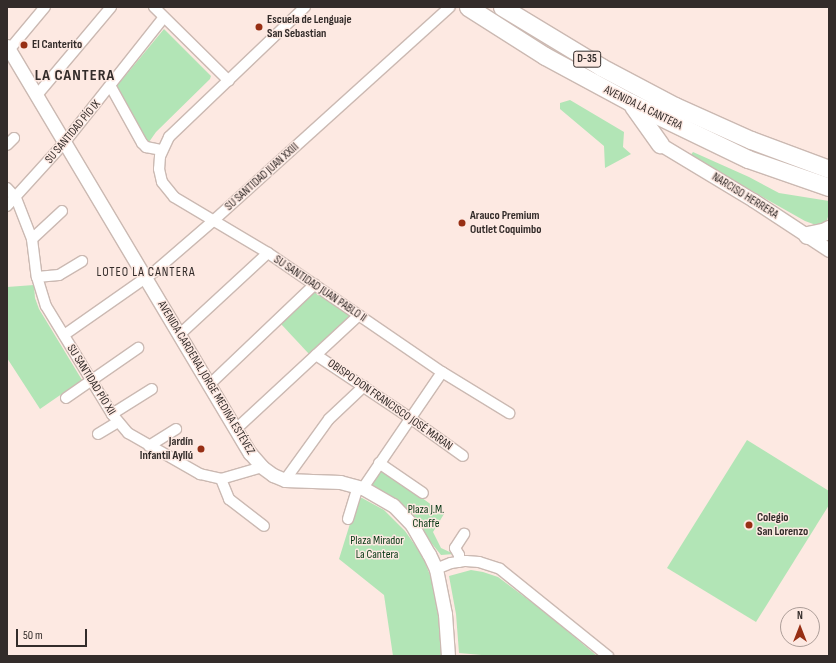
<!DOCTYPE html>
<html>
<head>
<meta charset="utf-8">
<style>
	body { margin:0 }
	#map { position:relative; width:836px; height:663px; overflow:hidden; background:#fde9e2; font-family:"Sofia Sans Condensed",sans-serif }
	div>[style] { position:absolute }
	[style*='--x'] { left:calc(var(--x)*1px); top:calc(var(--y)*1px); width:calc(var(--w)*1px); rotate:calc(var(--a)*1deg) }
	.green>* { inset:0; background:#b2e5b6 }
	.roads { filter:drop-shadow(1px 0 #cbb9b2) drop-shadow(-1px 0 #cbb9b2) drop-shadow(0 1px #cbb9b2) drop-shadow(0 -1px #cbb9b2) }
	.minor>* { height:10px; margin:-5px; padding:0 5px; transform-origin:5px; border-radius:5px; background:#fff }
	.tertiary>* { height:13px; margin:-6.5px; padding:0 6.5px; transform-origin:6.5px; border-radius:6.5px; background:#fff }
	.trunk>* { height:17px; margin:-8.5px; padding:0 8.5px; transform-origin:8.5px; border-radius:8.5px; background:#fff }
	.dots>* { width:11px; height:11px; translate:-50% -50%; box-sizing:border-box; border:2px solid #fde9e2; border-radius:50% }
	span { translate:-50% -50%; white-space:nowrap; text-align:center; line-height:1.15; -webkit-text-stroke:3px #fde9e2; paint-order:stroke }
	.shield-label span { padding:1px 3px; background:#fde9e2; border:1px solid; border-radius:3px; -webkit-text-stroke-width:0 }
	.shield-label { font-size:11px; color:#332c2a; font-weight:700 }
	.poi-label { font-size:12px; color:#332c2a; font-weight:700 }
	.left { translate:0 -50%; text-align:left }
	.right { translate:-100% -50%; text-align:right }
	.street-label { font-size:12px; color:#332c2a }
	.park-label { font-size:12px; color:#053612 }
	.neighbourhood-label { font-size:13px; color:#332c2a; letter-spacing:1px }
	.district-label { font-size:16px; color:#332c2a; font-weight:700; letter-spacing:1px }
	.frame { position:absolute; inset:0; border:8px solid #332c2a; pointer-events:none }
	.north { position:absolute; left:780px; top:607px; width:40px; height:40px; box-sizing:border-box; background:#fde9e2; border:1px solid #ac9d98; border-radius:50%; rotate:0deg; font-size:11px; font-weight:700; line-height:16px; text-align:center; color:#332c2a }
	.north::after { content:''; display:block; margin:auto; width:14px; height:18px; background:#972f14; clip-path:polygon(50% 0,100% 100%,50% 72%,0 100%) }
	.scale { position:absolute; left:16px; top:629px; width:71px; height:18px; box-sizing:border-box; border:2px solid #332c2a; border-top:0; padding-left:5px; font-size:12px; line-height:14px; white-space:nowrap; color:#332c2a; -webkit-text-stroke:3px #fde9e2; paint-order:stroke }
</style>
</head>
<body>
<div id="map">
	<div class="green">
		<i style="clip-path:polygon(164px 29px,211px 76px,210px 79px,156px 132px,149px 142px,144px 137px,116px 87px)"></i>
		<i style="clip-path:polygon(570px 100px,624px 132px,623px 147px,631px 154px,605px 168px,604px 146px,560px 109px,560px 103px)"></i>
		<i style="clip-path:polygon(693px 152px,749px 177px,779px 193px,829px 201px,829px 214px,824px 228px,805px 221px,690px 156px)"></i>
		<i style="clip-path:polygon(34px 285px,35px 298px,39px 309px,82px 380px,40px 409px,7px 358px,7px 287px)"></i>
		<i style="clip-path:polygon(313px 291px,350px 316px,309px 354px,281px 324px)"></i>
		<i style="clip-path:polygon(747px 440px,829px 491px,829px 505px,756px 622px,667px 568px)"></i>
		<i style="clip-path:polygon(381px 468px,444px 514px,433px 532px,441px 548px,454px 554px,441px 555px,403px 508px,380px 490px,369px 484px)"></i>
		<i style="clip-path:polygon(358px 498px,362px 498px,384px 510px,405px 531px,422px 555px,438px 595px,442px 656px,393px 656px,384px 595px,339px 559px)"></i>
		<i style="clip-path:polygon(471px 570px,483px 572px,498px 577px,546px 613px,597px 656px,493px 656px,459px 653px,456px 614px,449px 576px)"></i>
	</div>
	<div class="roads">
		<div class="minor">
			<i style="--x:154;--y:7;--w:105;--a:44.6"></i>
			<i style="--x:305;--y:7;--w:188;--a:136.3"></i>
			<i style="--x:169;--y:137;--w:21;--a:115"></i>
			<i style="--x:160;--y:156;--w:13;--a:94"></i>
			<i style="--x:159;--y:169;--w:13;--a:77"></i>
			<i style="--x:162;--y:182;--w:19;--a:51"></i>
			<i style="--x:174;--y:197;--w:109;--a:30.8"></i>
			<i style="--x:268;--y:253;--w:211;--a:34.4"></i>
			<i style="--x:442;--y:372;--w:79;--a:31.5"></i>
			<i style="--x:9;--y:50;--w:56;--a:-50.1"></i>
			<i style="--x:111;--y:87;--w:64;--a:61"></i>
			<i style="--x:142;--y:143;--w:6;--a:45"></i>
			<i style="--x:146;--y:147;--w:15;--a:11"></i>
			<i style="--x:37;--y:95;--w:115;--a:-49.9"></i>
			<i style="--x:7;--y:145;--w:10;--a:-45"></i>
			<i style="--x:7;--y:188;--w:13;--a:48"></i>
			<i style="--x:16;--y:198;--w:44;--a:68.7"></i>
			<i style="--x:32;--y:239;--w:38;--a:83"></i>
			<i style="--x:37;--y:277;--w:30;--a:73"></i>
			<i style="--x:46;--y:306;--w:127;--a:58.6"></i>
			<i style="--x:112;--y:414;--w:25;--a:50"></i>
			<i style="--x:128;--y:433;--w:83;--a:29.7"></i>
			<i style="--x:200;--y:474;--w:22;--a:13"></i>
			<i style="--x:221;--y:479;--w:43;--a:-16.3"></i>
			<i style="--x:7;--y:206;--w:86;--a:-47.8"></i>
			<i style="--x:65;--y:142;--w:159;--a:-51.6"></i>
			<i style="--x:32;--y:239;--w:41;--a:-43"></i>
			<i style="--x:37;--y:277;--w:22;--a:-5"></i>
			<i style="--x:59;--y:275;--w:27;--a:-31"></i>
			<i style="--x:64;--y:335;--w:110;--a:-35"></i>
			<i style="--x:154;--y:272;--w:78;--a:-40.8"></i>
			<i style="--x:213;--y:221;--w:319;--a:-42.1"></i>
			<i style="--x:179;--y:335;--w:121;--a:-42.7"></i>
			<i style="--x:316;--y:355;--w:113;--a:33.8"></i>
			<i style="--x:410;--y:418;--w:65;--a:35.6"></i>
			<i style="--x:209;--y:385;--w:146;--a:-43.6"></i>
			<i style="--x:66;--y:398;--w:88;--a:-34.8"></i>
			<i style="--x:112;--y:414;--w:47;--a:-32"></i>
			<i style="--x:235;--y:430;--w:169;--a:-42.8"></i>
			<i style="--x:98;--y:434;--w:23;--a:-31"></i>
			<i style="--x:149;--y:446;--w:32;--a:-32"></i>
			<i style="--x:379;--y:463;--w:53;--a:34.3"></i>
			<i style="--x:221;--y:479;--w:22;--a:68"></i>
			<i style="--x:229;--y:499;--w:44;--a:37.6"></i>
			<i style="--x:285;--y:480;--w:75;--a:-54.2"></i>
			<i style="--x:329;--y:419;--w:48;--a:-43.3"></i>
			<i style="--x:363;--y:488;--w:140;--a:-55.7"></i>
			<i style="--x:348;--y:519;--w:34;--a:-73"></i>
			<i style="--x:459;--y:562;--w:7;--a:-90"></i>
			<i style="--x:459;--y:555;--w:8;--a:-120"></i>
			<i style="--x:455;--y:548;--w:17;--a:-57"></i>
			<i style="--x:436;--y:569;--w:16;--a:-22"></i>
			<i style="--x:451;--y:563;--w:15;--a:-8"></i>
			<i style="--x:466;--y:561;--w:13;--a:4"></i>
			<i style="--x:479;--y:562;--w:22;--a:18"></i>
			<i style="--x:500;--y:569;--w:139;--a:38.9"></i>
		</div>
		<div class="tertiary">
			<i style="--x:7;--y:46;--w:474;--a:59.2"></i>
			<i style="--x:250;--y:453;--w:18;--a:49"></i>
			<i style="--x:262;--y:467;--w:14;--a:36"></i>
			<i style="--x:273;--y:475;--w:13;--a:23"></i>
			<i style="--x:285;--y:480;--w:55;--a:2.1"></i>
			<i style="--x:340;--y:482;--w:24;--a:15"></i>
			<i style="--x:363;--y:488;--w:34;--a:30"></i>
			<i style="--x:393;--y:505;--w:28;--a:46"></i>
			<i style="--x:412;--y:525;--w:34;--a:60"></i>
			<i style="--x:429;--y:554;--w:17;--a:65"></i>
			<i style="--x:436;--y:569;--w:46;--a:78.7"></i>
			<i style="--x:445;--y:614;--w:42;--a:85.9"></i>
			<i style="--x:660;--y:144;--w:109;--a:31.1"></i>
			<i style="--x:753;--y:200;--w:91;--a:33.3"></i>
		</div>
		<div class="trunk">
			<i style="--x:468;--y:7;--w:91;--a:32.5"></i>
			<i style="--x:545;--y:56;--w:97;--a:28.4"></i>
			<i style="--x:630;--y:102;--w:131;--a:25.8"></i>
			<i style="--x:748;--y:159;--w:86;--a:19.1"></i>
			<i style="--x:502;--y:7;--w:116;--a:31.2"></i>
			<i style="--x:601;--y:67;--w:84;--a:27.8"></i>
			<i style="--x:675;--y:106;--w:83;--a:24.1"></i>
			<i style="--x:751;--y:140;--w:83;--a:20.4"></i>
			<i style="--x:633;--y:106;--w:47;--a:54.6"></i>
			<i style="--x:807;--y:235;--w:16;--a:-11"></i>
			<i style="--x:823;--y:232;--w:7;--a:-27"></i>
		</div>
	</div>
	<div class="dots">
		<i style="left:259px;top:27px;background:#972f14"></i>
		<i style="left:24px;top:45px;background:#972f14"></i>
		<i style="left:462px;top:223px;background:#972f14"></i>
		<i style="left:201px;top:449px;background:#972f14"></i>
		<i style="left:749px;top:525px;background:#972f14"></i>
	</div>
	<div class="shield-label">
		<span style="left:587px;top:59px">D-35</span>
	</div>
	<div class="poi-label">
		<span class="left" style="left:267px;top:27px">Escuela de Lenguaje<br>San Sebastian</span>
		<span class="left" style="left:32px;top:45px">El Canterito</span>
		<span class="left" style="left:470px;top:223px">Arauco Premium<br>Outlet Coquimbo</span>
		<span class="right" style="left:193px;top:449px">Jardín<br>Infantil Ayllú</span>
		<span class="left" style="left:757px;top:525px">Colegio<br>San Lorenzo</span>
	</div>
	<div class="street-label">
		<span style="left:643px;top:108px;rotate:26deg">AVENIDA LA CANTERA</span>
		<span style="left:73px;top:132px;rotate:-50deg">SU SANTIDAD PÍO IX</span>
		<span style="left:262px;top:177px;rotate:-42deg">SU SANTIDAD JUAN XXIII</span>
		<span style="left:745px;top:196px;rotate:32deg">NARCISO HERRERA</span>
		<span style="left:320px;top:289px;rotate:34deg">SU SANTIDAD JUAN PABLO II</span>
		<span style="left:206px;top:378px;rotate:59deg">AVENIDA CARDENAL JORGE MEDINA ESTÉVEZ</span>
		<span style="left:91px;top:380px;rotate:58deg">SU SANTIDAD PÍO XII</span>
		<span style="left:390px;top:405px;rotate:35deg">OBISPO DON FRANCISCO JOSÉ MARAN</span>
	</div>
	<div class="park-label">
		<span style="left:426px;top:517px">Plaza J.M.<br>Chaffe</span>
		<span style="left:377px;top:548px">Plaza Mirador<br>La Cantera</span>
	</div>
	<div class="neighbourhood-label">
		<span style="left:146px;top:272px">LOTEO LA CANTERA</span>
	</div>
	<div class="district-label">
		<span style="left:75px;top:76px">LA CANTERA</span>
	</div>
	<div class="frame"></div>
	<div class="north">N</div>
	<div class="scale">50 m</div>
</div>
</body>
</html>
